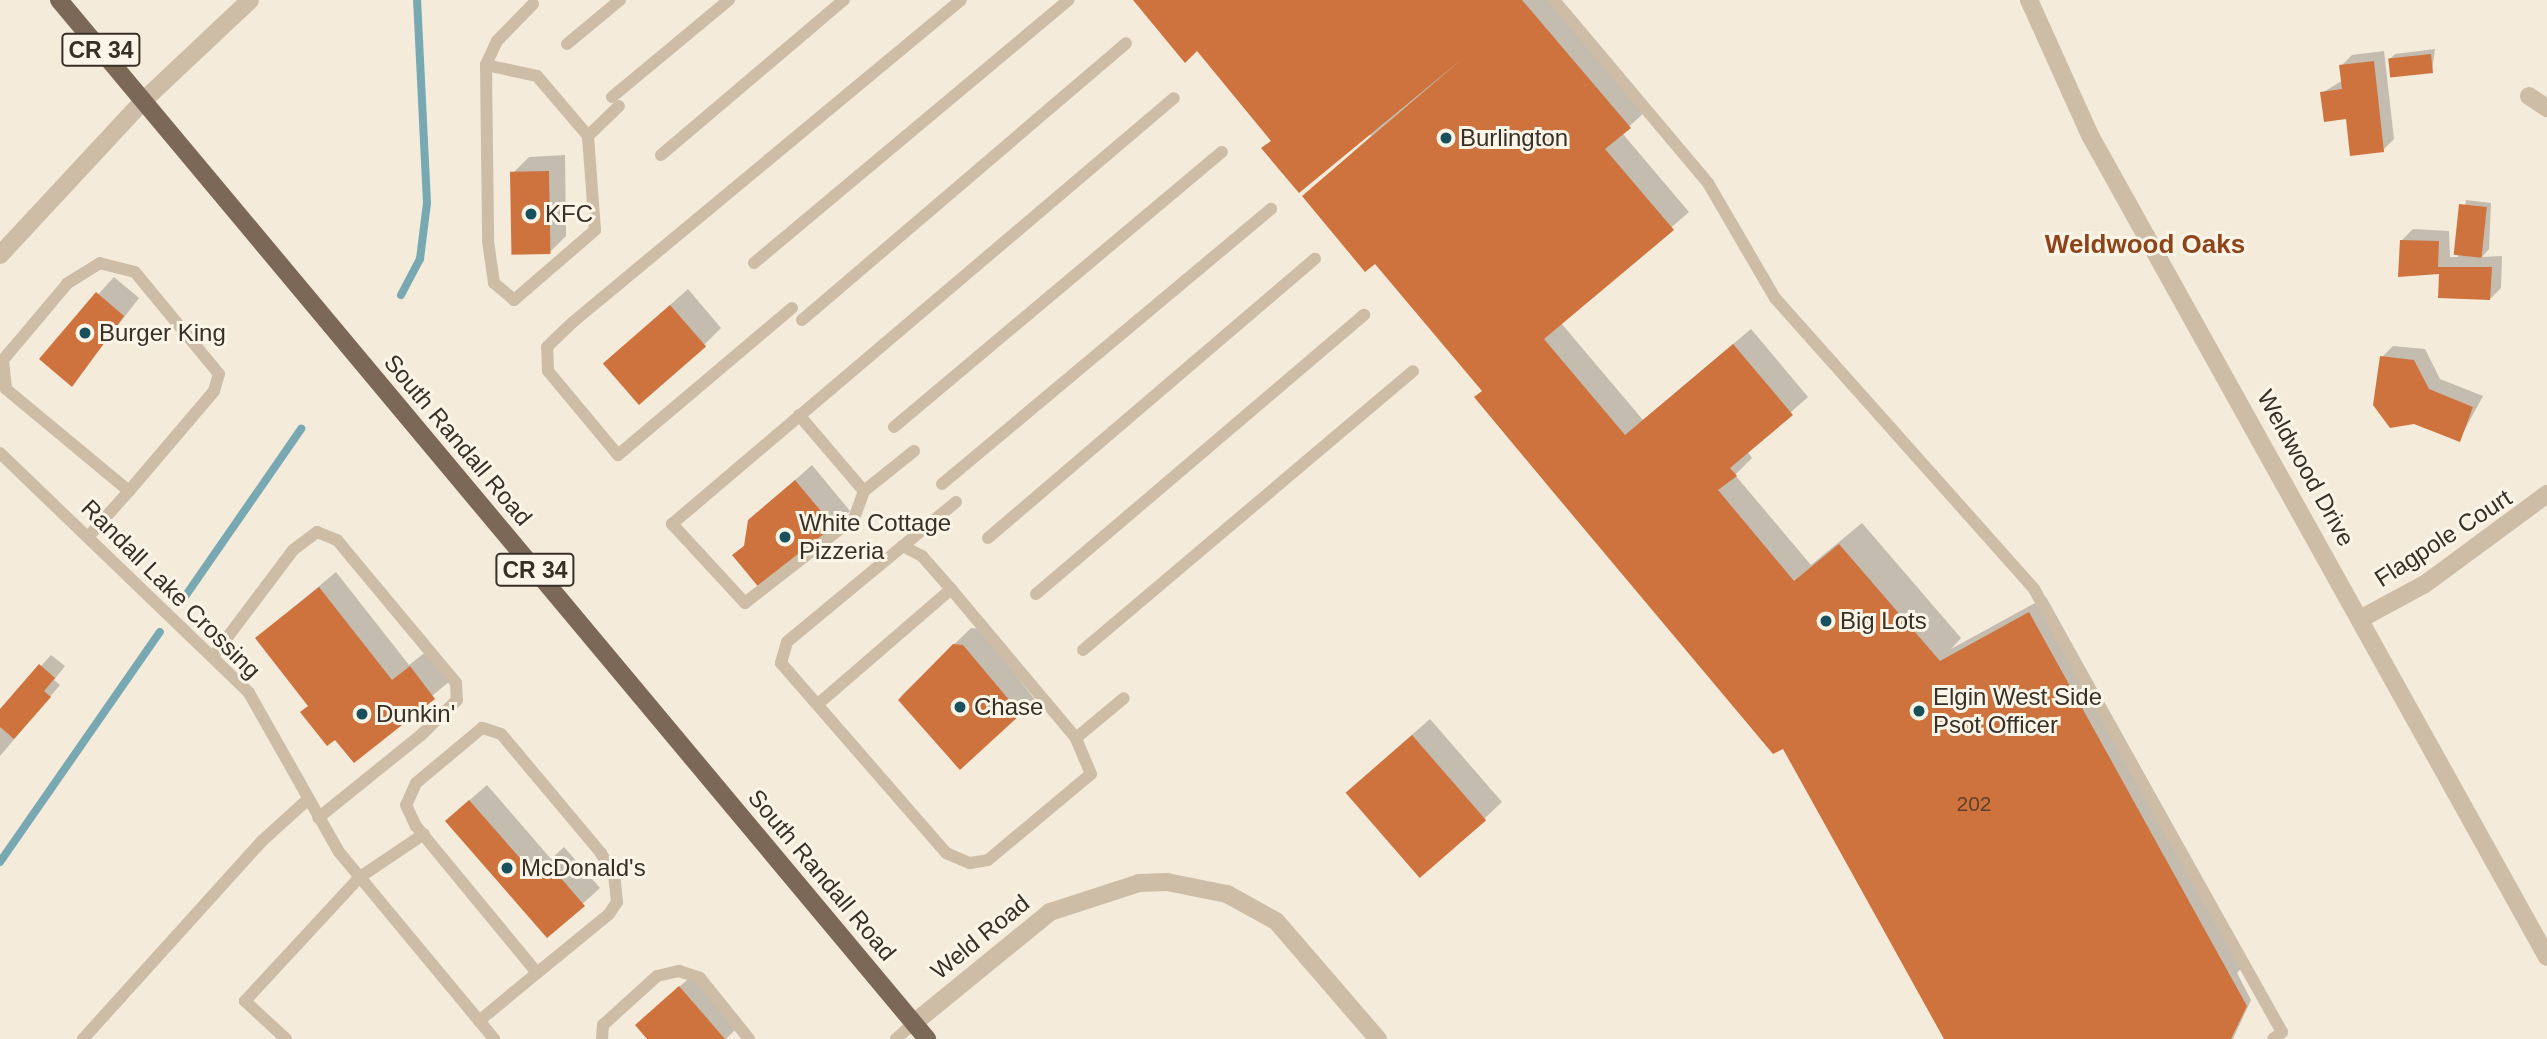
<!DOCTYPE html>
<html>
<head>
<meta charset="utf-8">
<style>
	body { margin:0 }
	#map { position:relative; width:2547px; height:1039px; overflow:hidden; background:#f4ebdb; font-family:Arial,sans-serif }
	div>[style] { position:absolute }
	[style*='--x'] { left:calc(var(--x)*1px); top:calc(var(--y)*1px); width:calc(var(--w)*1px); rotate:calc(var(--a)*1deg) }
	.shadow>* { inset:0; background:#0003 }
	.stream>* { height:8px; margin:-4px; padding:0 4px; transform-origin:4px; border-radius:4px; background:#78a9b3 }
	.building>* { inset:0; background:#cf733e; transform-origin:0 0 }
	.service>* { height:12px; margin:-6px; padding:0 6px; transform-origin:6px; border-radius:6px; background:#cdbda6 }
	.minor>* { height:18px; margin:-9px; padding:0 9px; transform-origin:9px; border-radius:9px; background:#cdbda6 }
	.tertiary>* { height:18px; margin:-9px; padding:0 9px; transform-origin:9px; border-radius:9px; background:#cdbda6 }
	.primary>* { height:18px; margin:-9px; padding:0 9px; transform-origin:9px; border-radius:9px; background:#7c6857 }
	.dots>* { width:19px; height:19px; translate:-50% -50%; box-sizing:border-box; border:4px solid #fbf5e8; border-radius:50% }
	span { translate:-50% -50%; white-space:nowrap; text-align:center; line-height:1.15; -webkit-text-stroke:6px #fbf5e8; paint-order:stroke }
	.number-label { font-size:21px; color:#5e402d }
	.number-label span { -webkit-text-stroke-width:0 }
	.shield-label span { padding:2px 5px; background:#fbf5e8; border:2px solid; border-radius:5px; -webkit-text-stroke-width:0 }
	.shield-label { font-size:23px; color:#382f27; font-weight:700 }
	.poi-label { font-size:24px; color:#382f27 }
	.left { translate:0 -50%; text-align:left }
	.street-label { font-size:24px; color:#382f27 }
	.neighbourhood-label { font-size:26px; color:#8e441a; font-weight:700 }
</style>
</head>
<body>
<div id="map">
	<div class="shadow">
		<i style="clip-path:polygon(1135px 0,1553px 0,1646px 111px,1622px 133px,1689px 212px,1561px 323px,1643px 420px,1751px 329px,1808px 397px,1747px 451px,1752px 458px,1735px 475px,1811px 565px,1862px 523px,1961px 638px,1951px 649px,2046px 597px,2248px 961px,2237px 973px,2251px 1000px,2233px 1039px,1946px 1039px,1783px 747px,1376px 262px,1304px 196px,1372px 135px,1264px 148px,1272px 140px,1197px 49px)"></i>
		<i style="clip-path:polygon(2435px 49px,2432px 71px,2390px 59px,2395px 54px)"></i>
		<i style="clip-path:polygon(2384px 51px,2394px 139px,2383px 150px,2322px 93px,2343px 80px,2341px 66px,2352px 55px)"></i>
		<i style="clip-path:polygon(565px 155px,566px 236px,550px 252px,512px 174px,529px 157px)"></i>
		<i style="clip-path:polygon(2466px 200px,2491px 203px,2489px 249px,2482px 257px,2502px 256px,2501px 288px,2490px 299px,2441px 273px,2402px 240px,2413px 229px,2449px 231px,2450px 257px,2458px 257px)"></i>
		<i style="clip-path:polygon(114px 277px,139px 298px,72px 385px,41px 358px)"></i>
		<i style="clip-path:polygon(688px 289px,721px 328px,704px 345px,605px 363px)"></i>
		<i style="clip-path:polygon(2393px 346px,2425px 349px,2440px 379px,2483px 396px,2459px 440px,2382px 357px)"></i>
		<i style="clip-path:polygon(812px 465px,850px 511px,833px 527px,734px 555px,746px 544px,749px 521px)"></i>
		<i style="clip-path:polygon(336px 572px,409px 665px,427px 651px,450px 681px,354px 761px,257px 638px)"></i>
		<i style="clip-path:polygon(971px 628px,980px 629px,1036px 701px,957px 767px,901px 696px)"></i>
		<i style="clip-path:polygon(51px 655px,65px 666px,54px 680px,60px 685px,0 756px,0 712px)"></i>
		<i style="clip-path:polygon(1430px 719px,1502px 802px,1485px 818px,1347px 792px)"></i>
		<i style="clip-path:polygon(487px 785px,551px 859px,564px 847px,600px 888px,547px 936px,464px 805px)"></i>
		<i style="clip-path:polygon(697px 971px,742px 1023px,726px 1039px,649px 1039px,637px 1025px)"></i>
	</div>
	<div class="stream">
		<i style="--x:401;--y:295;--w:41;--a:-62.2"></i>
		<i style="--x:420;--y:259;--w:56;--a:-82.9"></i>
		<i style="--x:427;--y:203;--w:203;--a:-92.8"></i>
		<i style="--x:184;--y:598;--w:206;--a:-55.3"></i>
		<i style="--x:0;--y:862;--w:280;--a:-55.2"></i>
	</div>
	<div class="building">
		<i style="clip-path:polygon(1133px 0,1522px 0,1631px 128px,1605px 149px,1674px 230px,1544px 339px,1625px 435px,1733px 344px,1793px 415px,1730px 468px,1737px 476px,1718px 490px,1794px 581px,1839px 544px,1940px 661px,2029px 612px,2247px 1006px,2231px 1039px,1944px 1039px,1783px 749px,1773px 754px,1554px 493px,1474px 397px,1482px 391px,1375px 264px,1365px 272px,1302px 196px,1462px 59px,1299px 193px,1261px 148px,1271px 141px,1197px 51px,1185px 63px)"></i>
		<i style="left:2431px;top:54px;width:19px;height:43px;rotate:84deg"></i>
		<i style="clip-path:polygon(2374px 61px,2384px 152px,2350px 156px,2346px 119px,2324px 122px,2320px 92px,2342px 89px,2339px 65px)"></i>
		<i style="left:549px;top:171px;width:83px;height:39px;rotate:89deg"></i>
		<i style="left:2459px;top:204px;width:28px;height:51px;rotate:6deg"></i>
		<i style="clip-path:polygon(2400px 240px,2439px 241px,2438px 267px,2492px 267px,2490px 300px,2438px 298px,2439px 274px,2398px 277px)"></i>
		<i style="clip-path:polygon(96px 292px,124px 316px,72px 387px,39px 359px)"></i>
		<i style="left:670px;top:305px;width:55px;height:89px;rotate:49deg"></i>
		<i style="clip-path:polygon(2380px 356px,2414px 360px,2429px 389px,2473px 407px,2460px 442px,2414px 424px,2390px 428px,2373px 405px)"></i>
		<i style="clip-path:polygon(795px 480px,835px 528px,761px 590px,732px 555px,744px 546px,748px 520px)"></i>
		<i style="clip-path:polygon(319px 587px,392px 680px,410px 666px,435px 699px,354px 763px,335px 740px,327px 746px,300px 712px,308px 706px,255px 638px)"></i>
		<i style="clip-path:polygon(953px 644px,963px 645px,1021px 714px,960px 770px,898px 700px)"></i>
		<i style="clip-path:polygon(39px 664px,55px 678px,44px 691px,51px 697px,14px 739px,0 727px,0 709px)"></i>
		<i style="left:1412px;top:735px;width:113px;height:88px;rotate:49deg"></i>
		<i style="clip-path:polygon(469px 800px,534px 874px,547px 862px,585px 906px,547px 938px,445px 821px)"></i>
		<i style="clip-path:polygon(679px 986px,725px 1039px,647px 1039px,635px 1025px)"></i>
	</div>
	<div class="service">
		<i style="--x:1554;--y:0;--w:239;--a:49.9"></i>
		<i style="--x:1708;--y:183;--w:133;--a:59.8"></i>
		<i style="--x:1775;--y:298;--w:390;--a:48.3"></i>
		<i style="--x:2034;--y:589;--w:508;--a:60.76"></i>
		<i style="--x:2282;--y:1032;--w:11;--a:142"></i>
		<i style="--x:533;--y:4;--w:52;--a:134.2"></i>
		<i style="--x:497;--y:41;--w:26;--a:115"></i>
		<i style="--x:486;--y:65;--w:176;--a:89.3"></i>
		<i style="--x:488;--y:241;--w:42;--a:81.9"></i>
		<i style="--x:494;--y:283;--w:26;--a:40"></i>
		<i style="--x:514;--y:300;--w:107;--a:-40.8"></i>
		<i style="--x:595;--y:230;--w:94;--a:-94.3"></i>
		<i style="--x:588;--y:136;--w:43;--a:-44.1"></i>
		<i style="--x:567;--y:44;--w:69;--a:-39.7"></i>
		<i style="--x:486;--y:65;--w:52;--a:12.2"></i>
		<i style="--x:537;--y:76;--w:79;--a:49.6"></i>
		<i style="--x:612;--y:97;--w:152;--a:-39.7"></i>
		<i style="--x:661;--y:155;--w:240;--a:-40.3"></i>
		<i style="--x:754;--y:263;--w:410;--a:-39.9"></i>
		<i style="--x:792;--y:308;--w:228;--a:139.8"></i>
		<i style="--x:618;--y:455;--w:109;--a:-129.8"></i>
		<i style="--x:548;--y:371;--w:24;--a:-92"></i>
		<i style="--x:547;--y:347;--w:36;--a:-44"></i>
		<i style="--x:573;--y:322;--w:504;--a:-39.69"></i>
		<i style="--x:802;--y:320;--w:426;--a:-40.5"></i>
		<i style="--x:799;--y:415;--w:100;--a:49.5"></i>
		<i style="--x:894;--y:427;--w:428;--a:-40"></i>
		<i style="--x:914;--y:451;--w:64;--a:141.3"></i>
		<i style="--x:864;--y:491;--w:29;--a:110"></i>
		<i style="--x:854;--y:518;--w:138;--a:142.1"></i>
		<i style="--x:745;--y:603;--w:108;--a:-132.7"></i>
		<i style="--x:672;--y:524;--w:658;--a:-40.32"></i>
		<i style="--x:0;--y:453;--w:346;--a:43.9"></i>
		<i style="--x:249;--y:693;--w:183;--a:60.5"></i>
		<i style="--x:339;--y:852;--w:243;--a:50.3"></i>
		<i style="--x:942;--y:484;--w:429;--a:-39.9"></i>
		<i style="--x:956;--y:502;--w:219;--a:140.4"></i>
		<i style="--x:787;--y:642;--w:22;--a:106"></i>
		<i style="--x:781;--y:663;--w:252;--a:49"></i>
		<i style="--x:946;--y:853;--w:26;--a:23"></i>
		<i style="--x:970;--y:863;--w:18;--a:-9"></i>
		<i style="--x:988;--y:860;--w:134;--a:-39.9"></i>
		<i style="--x:1091;--y:774;--w:39;--a:-113"></i>
		<i style="--x:1076;--y:738;--w:62;--a:-39.8"></i>
		<i style="--x:89;--y:536;--w:60;--a:-48.4"></i>
		<i style="--x:129;--y:491;--w:131;--a:-49.6"></i>
		<i style="--x:214;--y:391;--w:18;--a:-74"></i>
		<i style="--x:219;--y:374;--w:132;--a:-129.5"></i>
		<i style="--x:135;--y:272;--w:36;--a:-166"></i>
		<i style="--x:100;--y:263;--w:39;--a:148"></i>
		<i style="--x:67;--y:284;--w:99;--a:130.1"></i>
		<i style="--x:3;--y:360;--w:29;--a:84"></i>
		<i style="--x:6;--y:389;--w:160;--a:39.7"></i>
		<i style="--x:988;--y:538;--w:430;--a:-40.5"></i>
		<i style="--x:951;--y:589;--w:194;--a:50"></i>
		<i style="--x:1036;--y:594;--w:431;--a:-40.4"></i>
		<i style="--x:1083;--y:650;--w:432;--a:-40.2"></i>
		<i style="--x:214;--y:655;--w:131;--a:-53"></i>
		<i style="--x:293;--y:550;--w:30;--a:-37"></i>
		<i style="--x:317;--y:532;--w:22;--a:22"></i>
		<i style="--x:337;--y:540;--w:186;--a:50.2"></i>
		<i style="--x:456;--y:683;--w:17;--a:87"></i>
		<i style="--x:457;--y:700;--w:50;--a:135.8"></i>
		<i style="--x:421;--y:735;--w:132;--a:141.1"></i>
		<i style="--x:818;--y:704;--w:176;--a:-40.8"></i>
		<i style="--x:951;--y:589;--w:44;--a:-131.3"></i>
		<i style="--x:922;--y:556;--w:22;--a:-153"></i>
		<i style="--x:479;--y:1021;--w:75;--a:-39.6"></i>
		<i style="--x:537;--y:973;--w:93;--a:-39.3"></i>
		<i style="--x:609;--y:914;--w:14;--a:-56"></i>
		<i style="--x:617;--y:902;--w:27;--a:-96"></i>
		<i style="--x:614;--y:875;--w:26;--a:-121"></i>
		<i style="--x:601;--y:853;--w:155;--a:-130"></i>
		<i style="--x:501;--y:734;--w:20;--a:-162"></i>
		<i style="--x:482;--y:728;--w:86;--a:140.2"></i>
		<i style="--x:416;--y:783;--w:24;--a:114"></i>
		<i style="--x:406;--y:805;--w:23;--a:65"></i>
		<i style="--x:416;--y:826;--w:190;--a:50.5"></i>
		<i style="--x:83;--y:1039;--w:267;--a:-47.9"></i>
		<i style="--x:262;--y:841;--w:61;--a:-42.3"></i>
		<i style="--x:286;--y:1039;--w:56;--a:-137.2"></i>
		<i style="--x:245;--y:1001;--w:169;--a:-47.2"></i>
		<i style="--x:360;--y:877;--w:77;--a:-33.9"></i>
		<i style="--x:602;--y:1039;--w:14;--a:-86"></i>
		<i style="--x:603;--y:1025;--w:73;--a:-42.2"></i>
		<i style="--x:657;--y:976;--w:23;--a:-13"></i>
		<i style="--x:679;--y:971;--w:22;--a:18"></i>
		<i style="--x:700;--y:978;--w:78;--a:51.2"></i>
		<i style="--x:896;--y:1039;--w:24;--a:-42"></i>
	</div>
	<div class="minor">
		<i style="--x:2029;--y:0;--w:150;--a:65.7"></i>
		<i style="--x:2091;--y:137;--w:938;--a:60.92"></i>
		<i style="--x:2529;--y:96;--w:22;--a:34"></i>
		<i style="--x:2362;--y:618;--w:72;--a:-28.4"></i>
		<i style="--x:2425;--y:584;--w:152;--a:-36.4"></i>
		<i style="--x:914;--y:1023;--w:176;--a:-39.2"></i>
		<i style="--x:1050;--y:912;--w:94;--a:-18"></i>
		<i style="--x:1139;--y:883;--w:28;--a:-2"></i>
		<i style="--x:1167;--y:882;--w:61;--a:11.3"></i>
		<i style="--x:1227;--y:894;--w:56;--a:28.9"></i>
		<i style="--x:1276;--y:921;--w:156;--a:49.2"></i>
	</div>
	<div class="tertiary">
		<i style="--x:0;--y:255;--w:210;--a:-47.1"></i>
		<i style="--x:143;--y:101;--w:147;--a:-43.3"></i>
	</div>
	<div class="primary">
		<i style="--x:59;--y:0;--w:1354;--a:50.12"></i>
	</div>
	<div class="dots">
		<i style="left:1446px;top:138px;background:#19505d"></i>
		<i style="left:531px;top:214px;background:#19505d"></i>
		<i style="left:85px;top:333px;background:#19505d"></i>
		<i style="left:785px;top:537px;background:#19505d"></i>
		<i style="left:1826px;top:621px;background:#19505d"></i>
		<i style="left:960px;top:707px;background:#19505d"></i>
		<i style="left:1919px;top:711px;background:#19505d"></i>
		<i style="left:362px;top:714px;background:#19505d"></i>
		<i style="left:507px;top:868px;background:#19505d"></i>
	</div>
	<div class="number-label">
		<span style="left:1974px;top:804px">202</span>
	</div>
	<div class="shield-label">
		<span style="left:101px;top:50px">CR 34</span>
		<span style="left:535px;top:570px">CR 34</span>
	</div>
	<div class="poi-label">
		<span class="left" style="left:1460px;top:138px">Burlington</span>
		<span class="left" style="left:545px;top:214px">KFC</span>
		<span class="left" style="left:99px;top:333px">Burger King</span>
		<span class="left" style="left:799px;top:537px">White Cottage<br>Pizzeria</span>
		<span class="left" style="left:1840px;top:621px">Big Lots</span>
		<span class="left" style="left:1933px;top:711px">Elgin West Side<br>Psot Officer</span>
		<span class="left" style="left:974px;top:707px">Chase</span>
		<span class="left" style="left:376px;top:714px">Dunkin'</span>
		<span class="left" style="left:521px;top:868px">McDonald's</span>
	</div>
	<div class="street-label">
		<span style="left:458px;top:440px;rotate:50deg">South Randall Road</span>
		<span style="left:2306px;top:468px;rotate:61deg">Weldwood Drive</span>
		<span style="left:2443px;top:538px;rotate:-33deg">Flagpole Court</span>
		<span style="left:171px;top:589px;rotate:45deg">Randall Lake Crossing</span>
		<span style="left:822px;top:875px;rotate:50deg">South Randall Road</span>
		<span style="left:980px;top:937px;rotate:-39deg">Weld Road</span>
	</div>
	<div class="neighbourhood-label">
		<span style="left:2145px;top:245px">Weldwood Oaks</span>
	</div>
</div>
</body>
</html>
